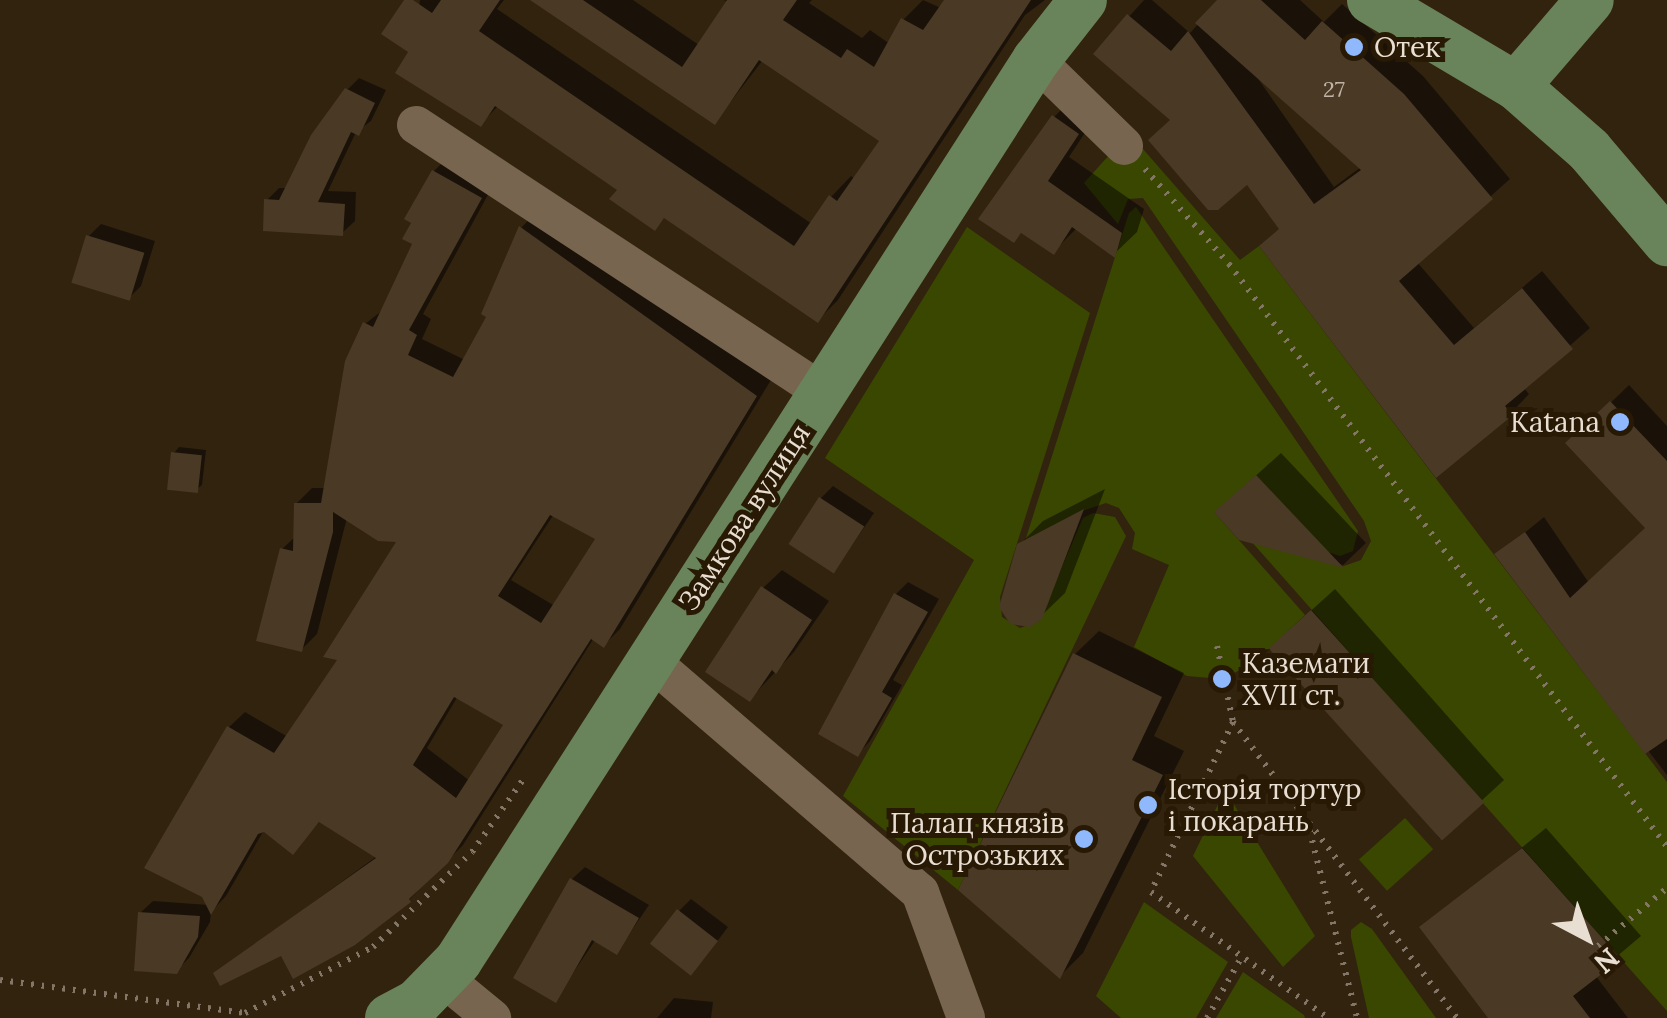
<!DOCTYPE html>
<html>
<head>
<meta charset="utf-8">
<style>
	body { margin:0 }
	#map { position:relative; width:1667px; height:1018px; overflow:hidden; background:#32230f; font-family:Lora,serif }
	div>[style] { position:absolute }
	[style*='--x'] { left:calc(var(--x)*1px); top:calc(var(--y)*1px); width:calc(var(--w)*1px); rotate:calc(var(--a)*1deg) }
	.green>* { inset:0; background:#3a4700; transform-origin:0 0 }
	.shadow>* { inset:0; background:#0007 }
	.building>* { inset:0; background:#493925; transform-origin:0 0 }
	.path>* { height:6px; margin-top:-3px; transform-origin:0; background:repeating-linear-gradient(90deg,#837666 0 2.5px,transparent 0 10.5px) }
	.minor>* { height:38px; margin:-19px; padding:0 19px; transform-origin:19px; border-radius:19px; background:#77654f }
	.major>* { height:48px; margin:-24px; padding:0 24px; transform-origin:24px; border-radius:24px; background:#69845a }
	.dots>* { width:28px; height:28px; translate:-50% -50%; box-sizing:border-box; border:5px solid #281905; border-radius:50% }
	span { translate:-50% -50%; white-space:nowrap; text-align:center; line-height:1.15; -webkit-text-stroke:10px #281905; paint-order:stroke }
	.number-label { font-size:22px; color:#c0b5a7 }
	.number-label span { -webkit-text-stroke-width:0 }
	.poi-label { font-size:28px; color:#e8ded2 }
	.left { translate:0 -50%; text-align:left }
	.right { translate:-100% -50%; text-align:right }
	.street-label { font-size:28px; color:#e8ded2 }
	.north { position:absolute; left:1537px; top:888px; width:100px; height:100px; -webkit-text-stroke:8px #281905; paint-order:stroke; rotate:139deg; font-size:28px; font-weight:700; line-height:40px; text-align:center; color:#e8ded2 }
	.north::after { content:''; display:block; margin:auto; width:35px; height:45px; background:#e8ded2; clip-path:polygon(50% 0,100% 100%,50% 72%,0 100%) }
</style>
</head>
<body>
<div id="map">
	<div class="green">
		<i style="clip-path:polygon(1129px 133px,1240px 260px,1259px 246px,1667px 782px,1667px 1011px,1227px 514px,1341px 567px,1361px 560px,1371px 541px,1364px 521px,1143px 198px,1128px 199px,1118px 224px,1084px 183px)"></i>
		<i style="clip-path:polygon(1136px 207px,1358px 531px,1353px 551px,1340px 556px,1215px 513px,1305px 615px,1254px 663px,1222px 679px,1187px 676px,1134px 647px,1169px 565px,1132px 549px,1135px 533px,1119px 508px,1106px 503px,1079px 512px,1007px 598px,1129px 213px)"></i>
		<i style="clip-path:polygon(967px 227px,1090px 313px,1000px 597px,1002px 617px,1020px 628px,1039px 621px,1083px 518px,1093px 513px,1115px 517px,1126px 536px,958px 890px,843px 796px,974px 560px,825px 458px)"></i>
		<i style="clip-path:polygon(1225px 790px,1315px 936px,1283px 967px,1193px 856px)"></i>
		<i style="left:1405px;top:818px;width:42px;height:62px;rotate:48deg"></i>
		<i style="clip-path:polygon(1144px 902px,1228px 962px,1196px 1018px,1121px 1018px,1096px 996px)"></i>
		<i style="clip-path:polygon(1361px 922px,1372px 929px,1436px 1018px,1369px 1018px,1351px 937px,1351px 930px)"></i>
		<i style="clip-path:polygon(1243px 972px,1304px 1015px,1305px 1018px,1216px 1018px)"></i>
	</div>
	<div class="shadow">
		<i style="clip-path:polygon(420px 0,504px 0,497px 9px,812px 224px,831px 197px,851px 176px,855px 179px,882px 141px,763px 60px,715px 122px,535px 0,633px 0,699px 45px,728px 2px,724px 0,812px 0,809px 3px,862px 38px,870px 30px,890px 44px,903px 20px,923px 0,941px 8px,947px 0,1045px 0,1025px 15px,838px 300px,818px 320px,666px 216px,655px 227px,620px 189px,498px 106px,481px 124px,412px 51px)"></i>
		<i style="clip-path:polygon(evenodd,1144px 0,1152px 0,1190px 33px,1220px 0,1300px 0,1324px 22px,1342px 4px,1423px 76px,1510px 179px,1417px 262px,1474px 328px,1542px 271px,1590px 328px,1523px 387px,1529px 394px,1511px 413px,1281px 228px,1247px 182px,1096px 53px,1144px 0,1252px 70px,1361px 167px,1334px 187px,1252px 70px)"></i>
		<i style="clip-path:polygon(359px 78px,386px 90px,371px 121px,356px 132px,328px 191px,356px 192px,355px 221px,342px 233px,267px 200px,279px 188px,288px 188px,347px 90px)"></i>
		<i style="clip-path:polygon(1077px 94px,1100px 110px,1069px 157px,1144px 209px,1137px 232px,1114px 254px,1077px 228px,1053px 252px,1023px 231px,1014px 240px,1054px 117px)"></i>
		<i style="clip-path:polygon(evenodd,449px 156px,495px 182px,423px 314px,431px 319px,422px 339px,465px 360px,489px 316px,521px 228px,536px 212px,771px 380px,620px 629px,604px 645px,594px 638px,463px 845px,409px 900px,282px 953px,216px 973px,377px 856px,321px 820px,293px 852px,264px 830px,226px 896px,211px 912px,210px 922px,189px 958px,176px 971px,140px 913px,153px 901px,209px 905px,229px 727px,245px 712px,288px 737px,341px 658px,401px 539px,347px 518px,317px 634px,302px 649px,282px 549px,296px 536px,296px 504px,312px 488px,326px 488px,365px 324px,384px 309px,415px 243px,434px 171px,449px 156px,554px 514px,599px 538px,555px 606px,511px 580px,554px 514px,449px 156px,458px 696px,506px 724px,470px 781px,427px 748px,458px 696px)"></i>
		<i style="clip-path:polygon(101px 224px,155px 241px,141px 286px,129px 298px,88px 237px)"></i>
		<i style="clip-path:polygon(1629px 385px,1667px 426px,1667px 775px,1497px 555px,1544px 517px,1589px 583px,1648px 528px,1569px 443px)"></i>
		<i style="clip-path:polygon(179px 447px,206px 450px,202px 485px,196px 490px,174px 453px)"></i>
		<i style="clip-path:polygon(1281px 453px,1366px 543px,1343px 565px,1240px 538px,1241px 489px)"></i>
		<i style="clip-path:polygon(833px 486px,874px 513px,834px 572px,821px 498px)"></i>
		<i style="clip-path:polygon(1105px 489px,1065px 593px,1040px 617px,1019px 545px,1043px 521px)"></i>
		<i style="clip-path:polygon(782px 570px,829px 601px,794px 652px,750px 699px,763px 588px)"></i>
		<i style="clip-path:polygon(908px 582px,939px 599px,893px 680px,902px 685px,870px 741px,858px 754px,821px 733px,896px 594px)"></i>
		<i style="clip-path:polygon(1335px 589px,1504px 780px,1440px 839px,1294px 626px)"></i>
		<i style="clip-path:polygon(1099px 631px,1184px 673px,1154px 736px,1184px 751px,1083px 953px,1060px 976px,961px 889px,1075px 654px)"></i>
		<i style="clip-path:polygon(1546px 828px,1641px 936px,1595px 975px,1628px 1018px,1492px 1018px,1422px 928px)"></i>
		<i style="clip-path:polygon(585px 867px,649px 905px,617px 952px,596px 939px,555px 1000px,516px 977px,572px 879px)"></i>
		<i style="clip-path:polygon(691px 899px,728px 927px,703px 960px,679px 911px)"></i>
		<i style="clip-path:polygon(674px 998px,713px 1002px,711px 1018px,657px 1018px)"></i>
	</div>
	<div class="building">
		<i style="clip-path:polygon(404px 0,413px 0,432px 13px,441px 0,500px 0,479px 31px,794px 246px,829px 195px,837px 201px,879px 141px,759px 60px,715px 125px,530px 0,583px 0,682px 67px,727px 0,797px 0,783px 20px,841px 58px,847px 49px,874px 67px,901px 18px,923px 30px,944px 0,1031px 0,818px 323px,664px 218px,655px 231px,609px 199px,617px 190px,495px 106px,481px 127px,395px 73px,408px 52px,381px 34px)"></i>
		<i style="clip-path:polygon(1217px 0,1261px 0,1305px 40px,1322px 21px,1404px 94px,1493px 199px,1399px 281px,1454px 345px,1522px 288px,1573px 349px,1505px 406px,1513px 415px,1436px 478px,1259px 246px,1279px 229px,1247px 185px,1218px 210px,1208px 210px,1148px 140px,1170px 120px,1093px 54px,1127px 14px,1171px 51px,1188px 31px,1314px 204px,1361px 170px,1195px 23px)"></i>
		<i style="clip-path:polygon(345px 88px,375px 103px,359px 136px,351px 132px,318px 202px,345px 204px,343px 236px,263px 231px,264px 199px,279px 200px,311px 135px)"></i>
		<i style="clip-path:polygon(1052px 115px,1079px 134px,1048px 181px,1122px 233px,1115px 258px,1072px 227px,1054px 255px,1021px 233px,1014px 243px,978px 219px)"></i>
		<i style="clip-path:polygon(evenodd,432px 170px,482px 198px,409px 330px,417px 335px,408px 355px,453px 377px,486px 317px,481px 314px,519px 226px,757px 396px,604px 648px,591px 639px,448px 863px,409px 899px,411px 902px,355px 945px,293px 979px,281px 956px,220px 986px,213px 973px,376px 858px,319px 822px,293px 855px,264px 832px,258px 834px,211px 915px,202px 897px,144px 868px,227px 726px,274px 753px,337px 660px,323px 657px,396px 542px,378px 541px,333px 512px,333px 532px,302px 652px,256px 641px,280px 548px,293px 551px,294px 503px,321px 503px,345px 361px,363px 322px,373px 327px,412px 244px,402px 239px,411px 223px,404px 219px,432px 170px,550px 515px,595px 539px,541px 623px,498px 596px,550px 515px,432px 170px,454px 697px,503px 725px,456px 798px,413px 765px,454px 697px)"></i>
		<i style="left:86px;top:235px;width:61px;height:50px;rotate:17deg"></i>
		<i style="clip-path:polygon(1610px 401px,1667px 461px,1667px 739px,1645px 754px,1494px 554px,1525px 532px,1570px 598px,1645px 528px,1565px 443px)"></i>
		<i style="left:171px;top:452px;width:31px;height:38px;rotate:6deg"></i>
		<i style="clip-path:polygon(1256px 475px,1344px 568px,1239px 540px,1214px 512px)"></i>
		<i style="left:819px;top:497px;width:54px;height:56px;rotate:33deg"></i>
		<i style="clip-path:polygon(1084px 509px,1042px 619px,1030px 627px,1010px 624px,999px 607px,1017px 544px)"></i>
		<i style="clip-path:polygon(761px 586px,812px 620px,776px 674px,772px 670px,750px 702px,705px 672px)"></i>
		<i style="clip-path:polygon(894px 593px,928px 612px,882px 692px,892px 698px,858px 757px,818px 734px)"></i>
		<i style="left:1311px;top:610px;width:259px;height:57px;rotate:48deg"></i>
		<i style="clip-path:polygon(1073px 653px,1162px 697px,1132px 760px,1163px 775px,1060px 979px,958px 890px)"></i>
		<i style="clip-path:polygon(1522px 848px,1621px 959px,1573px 996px,1590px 1018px,1488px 1018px,1419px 927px)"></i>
		<i style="clip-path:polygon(570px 878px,639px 918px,617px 955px,592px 940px,556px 1003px,513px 978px)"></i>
		<i style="left:677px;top:909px;width:52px;height:44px;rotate:38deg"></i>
		<i style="clip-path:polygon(138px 912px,200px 916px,198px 937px,177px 974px,134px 971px)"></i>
	</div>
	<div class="path">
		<i style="--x:1145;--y:169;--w:127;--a:48.5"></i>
		<i style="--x:1229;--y:264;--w:729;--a:53.08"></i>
		<i style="--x:1217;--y:646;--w:78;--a:78.1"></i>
		<i style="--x:1233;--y:722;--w:371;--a:52.9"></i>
		<i style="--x:1233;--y:722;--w:189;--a:115.8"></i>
		<i style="--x:1151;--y:892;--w:217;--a:35.4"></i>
		<i style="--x:1307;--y:820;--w:204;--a:75.8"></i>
		<i style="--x:1598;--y:946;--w:90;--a:-40"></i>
		<i style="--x:0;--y:980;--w:247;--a:7.7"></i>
		<i style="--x:245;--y:1013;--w:144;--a:-27.3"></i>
		<i style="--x:373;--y:947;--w:137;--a:-43.8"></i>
		<i style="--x:472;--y:852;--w:92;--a:-54.8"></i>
		<i style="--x:1207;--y:1018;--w:69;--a:-60.5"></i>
	</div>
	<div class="minor">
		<i style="--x:1036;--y:60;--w:123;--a:44.3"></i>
		<i style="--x:416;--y:125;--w:488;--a:33.3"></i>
		<i style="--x:651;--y:661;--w:355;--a:40.7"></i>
		<i style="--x:920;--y:892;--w:134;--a:69.9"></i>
		<i style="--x:442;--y:977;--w:65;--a:39.4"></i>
	</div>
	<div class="major">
		<i style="--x:1371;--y:0;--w:169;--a:30.7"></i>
		<i style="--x:1516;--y:86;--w:97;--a:41.2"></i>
		<i style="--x:1589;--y:150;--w:121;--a:49.7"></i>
		<i style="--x:1516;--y:86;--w:113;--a:-49.3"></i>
		<i style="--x:389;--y:1018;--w:32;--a:-28"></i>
		<i style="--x:417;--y:1003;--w:59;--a:-45.7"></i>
		<i style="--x:458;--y:961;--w:1070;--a:-57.32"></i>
		<i style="--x:1036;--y:60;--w:76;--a:-51.9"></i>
	</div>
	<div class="dots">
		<i style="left:1354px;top:47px;background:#90b8fd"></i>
		<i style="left:1620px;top:422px;background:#90b8fd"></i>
		<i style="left:1222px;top:679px;background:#90b8fd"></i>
		<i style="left:1148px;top:805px;background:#90b8fd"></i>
		<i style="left:1084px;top:839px;background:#90b8fd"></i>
	</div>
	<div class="number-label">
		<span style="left:1334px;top:90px">27</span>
	</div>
	<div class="poi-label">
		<span class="left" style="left:1374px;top:47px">Отек</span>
		<span class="right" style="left:1600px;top:422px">Katana</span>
		<span class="left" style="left:1242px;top:679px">Каземати<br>XVII ст.</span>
		<span class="left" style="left:1168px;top:805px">Історія тортур<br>і покарань</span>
		<span class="right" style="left:1064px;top:839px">Палац князів<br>Острозьких</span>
	</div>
	<div class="street-label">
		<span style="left:744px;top:517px;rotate:-57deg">Замкова вулиця</span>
	</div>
	<div class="north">N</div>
</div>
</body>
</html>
